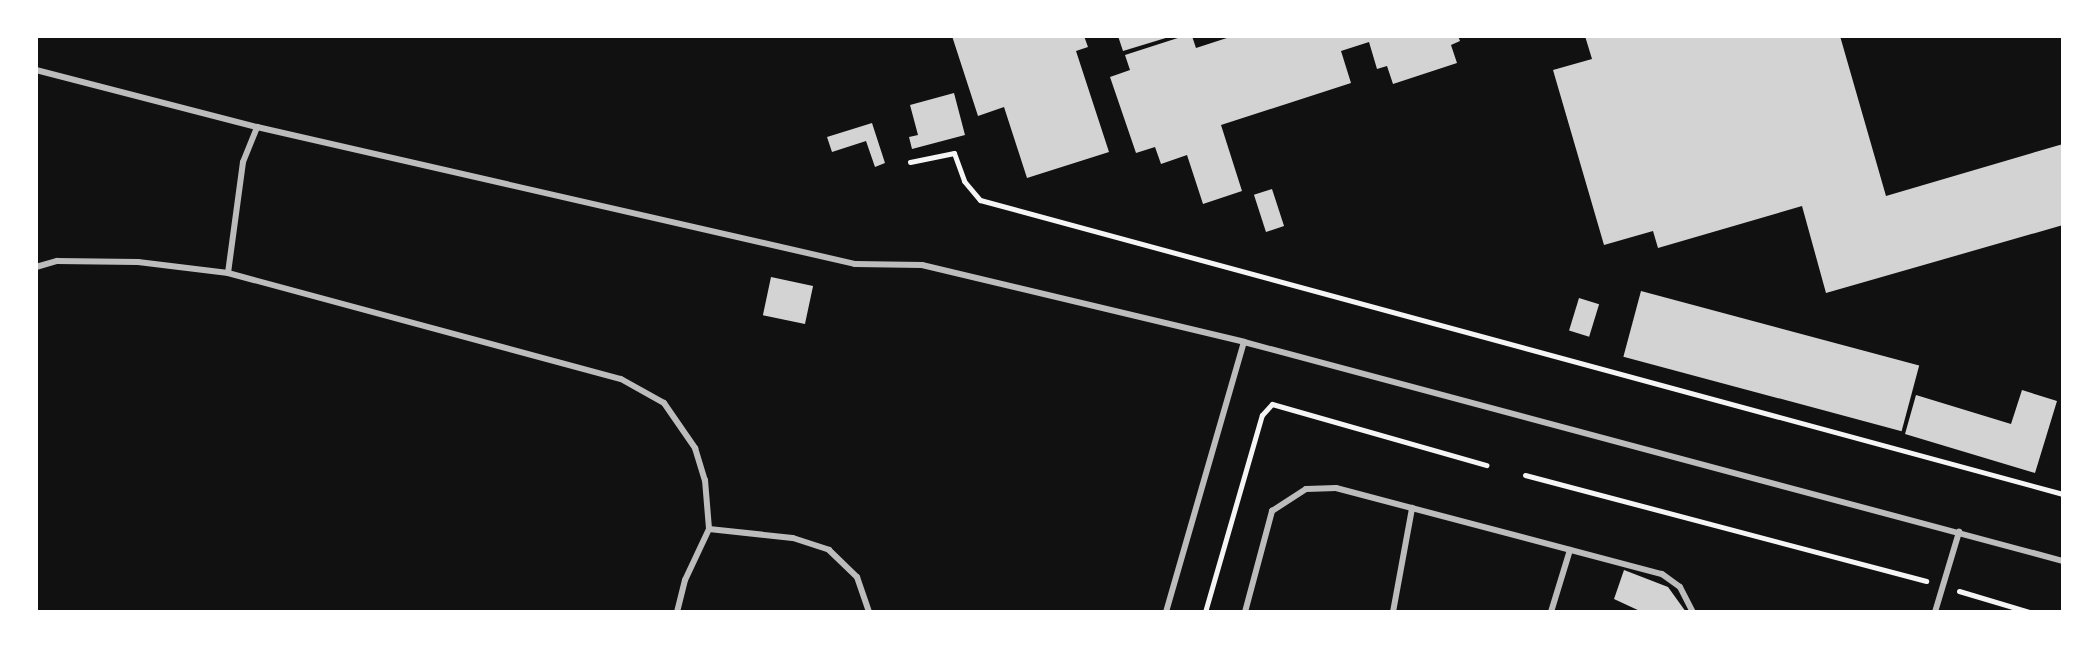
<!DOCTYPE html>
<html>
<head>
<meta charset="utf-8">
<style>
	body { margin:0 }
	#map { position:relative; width:2099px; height:648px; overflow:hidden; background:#111; font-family:"Roboto Serif",serif }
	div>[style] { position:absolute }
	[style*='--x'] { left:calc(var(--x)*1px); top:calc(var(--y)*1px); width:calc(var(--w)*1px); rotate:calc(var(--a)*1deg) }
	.building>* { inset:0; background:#d3d3d3; transform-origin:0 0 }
	.path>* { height:5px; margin:-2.5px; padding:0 2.5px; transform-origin:2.5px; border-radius:2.5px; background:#f5f5f5 }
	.service>* { height:6px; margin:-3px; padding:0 3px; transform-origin:3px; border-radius:3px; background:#bcbcbc }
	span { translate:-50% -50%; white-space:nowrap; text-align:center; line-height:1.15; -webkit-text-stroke:6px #fff; paint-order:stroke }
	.frame { position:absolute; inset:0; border:38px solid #fff; pointer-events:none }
</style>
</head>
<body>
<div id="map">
	<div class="building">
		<i style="clip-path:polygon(952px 36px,1084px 36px,1088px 47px,1076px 51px,1109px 152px,1027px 178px,1004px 107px,978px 116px)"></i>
		<i style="clip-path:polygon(1118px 36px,1169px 36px,1169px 37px,1123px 51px)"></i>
		<i style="clip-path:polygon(1184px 36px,1192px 36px,1196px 48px,1233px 36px,1458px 36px,1460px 41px,1451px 45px,1457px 63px,1393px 84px,1387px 66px,1377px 69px,1369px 42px,1341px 51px,1351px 83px,1221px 125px,1242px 191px,1203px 204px,1187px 155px,1161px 164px,1155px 147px,1136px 153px,1110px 77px,1130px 70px,1125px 55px)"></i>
		<i style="clip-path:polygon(1585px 36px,1840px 36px,1886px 196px,2063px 144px,2063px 225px,1826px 293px,1802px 206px,1658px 248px,1653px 231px,1604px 245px,1553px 70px,1592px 59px)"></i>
		<i style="clip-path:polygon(954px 93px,965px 135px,912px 149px,909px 137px,918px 135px,910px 105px)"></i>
		<i style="clip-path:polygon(872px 123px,885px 163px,875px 167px,866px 141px,832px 152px,827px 137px)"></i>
		<i style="left:1272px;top:189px;width:39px;height:19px;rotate:72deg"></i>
		<i style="left:771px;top:277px;width:43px;height:39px;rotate:12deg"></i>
		<i style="left:1641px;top:291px;width:288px;height:68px;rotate:15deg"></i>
		<i style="left:1579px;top:298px;width:21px;height:34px;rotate:17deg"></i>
		<i style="clip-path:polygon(2022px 390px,2057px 401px,2035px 473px,1905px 434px,1916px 395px,2011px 424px)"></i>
		<i style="clip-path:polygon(1624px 570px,1668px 587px,1686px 612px,1642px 612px,1614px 599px)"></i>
	</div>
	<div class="path">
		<i style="--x:910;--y:162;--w:45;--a:-11.6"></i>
		<i style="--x:954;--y:153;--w:30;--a:70"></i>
		<i style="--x:964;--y:181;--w:25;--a:50"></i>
		<i style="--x:980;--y:200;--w:1122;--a:15.19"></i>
		<i style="--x:1525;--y:475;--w:415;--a:14.8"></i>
		<i style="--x:1959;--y:591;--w:73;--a:16.7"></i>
		<i style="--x:1205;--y:612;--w:205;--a:-73.9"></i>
		<i style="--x:1262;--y:415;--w:15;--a:-48"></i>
		<i style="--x:1272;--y:404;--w:223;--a:15.9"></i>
	</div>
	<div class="service">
		<i style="--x:36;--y:70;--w:228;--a:14.5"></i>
		<i style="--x:257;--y:127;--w:613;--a:12.9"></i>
		<i style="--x:855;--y:264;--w:67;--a:0.9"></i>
		<i style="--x:922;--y:265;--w:331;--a:13.4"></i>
		<i style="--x:1244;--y:342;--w:848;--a:14.97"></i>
		<i style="--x:36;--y:267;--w:22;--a:-16"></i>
		<i style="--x:57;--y:261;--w:81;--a:0.7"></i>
		<i style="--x:138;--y:262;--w:91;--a:7"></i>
		<i style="--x:228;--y:273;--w:407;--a:15.1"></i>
		<i style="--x:621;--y:379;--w:49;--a:29.2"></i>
		<i style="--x:664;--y:403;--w:55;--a:55.4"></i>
		<i style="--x:695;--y:448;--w:34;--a:73"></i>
		<i style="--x:705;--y:480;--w:49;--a:85.3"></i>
		<i style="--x:709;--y:529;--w:56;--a:115.2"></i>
		<i style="--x:685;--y:580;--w:33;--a:104"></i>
		<i style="--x:228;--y:273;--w:112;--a:-82.3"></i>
		<i style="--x:243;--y:162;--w:38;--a:-68"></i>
		<i style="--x:709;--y:529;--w:84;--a:6.1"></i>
		<i style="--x:793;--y:538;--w:38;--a:18"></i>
		<i style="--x:829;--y:550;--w:39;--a:44"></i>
		<i style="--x:857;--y:577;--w:37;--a:71"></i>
		<i style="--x:1166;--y:612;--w:281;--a:-73.9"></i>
		<i style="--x:1245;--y:612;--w:105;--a:-75"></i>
		<i style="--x:1272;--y:511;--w:40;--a:-32.9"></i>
		<i style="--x:1306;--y:489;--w:30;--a:-2"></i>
		<i style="--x:1336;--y:488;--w:337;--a:14.8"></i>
		<i style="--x:1662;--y:574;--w:22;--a:36"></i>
		<i style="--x:1680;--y:587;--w:28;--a:63"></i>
		<i style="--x:1393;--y:612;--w:106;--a:-79.6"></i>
		<i style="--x:1551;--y:612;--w:65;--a:-73"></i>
		<i style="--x:1935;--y:612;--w:84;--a:-73.3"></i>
	</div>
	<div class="frame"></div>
</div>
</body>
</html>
